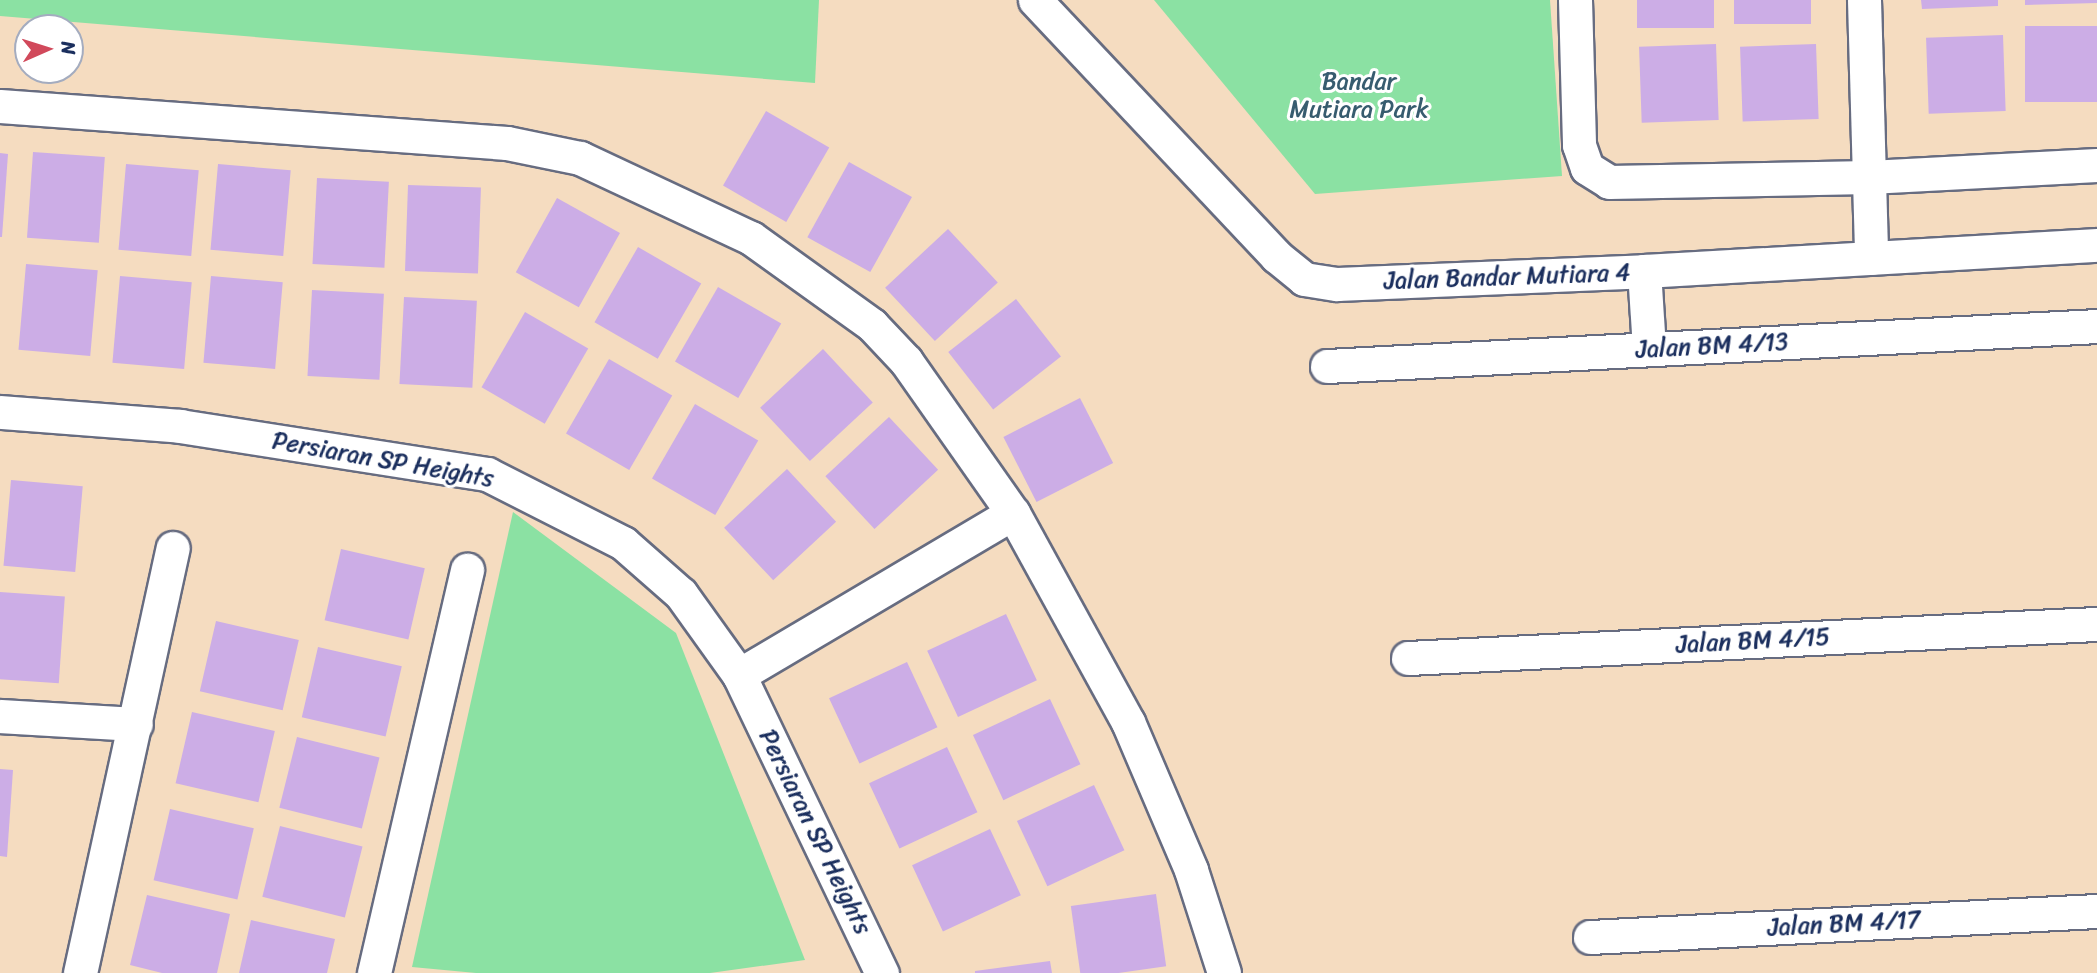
<!DOCTYPE html>
<html>
<head>
<meta charset="utf-8">
<style>
	body { margin:0 }
	#map { position:relative; width:2097px; height:973px; overflow:hidden; background:#f5dcc0; font-family:Sriracha,sans-serif }
	div>[style] { position:absolute }
	[style*='--x'] { left:calc(var(--x)*1px); top:calc(var(--y)*1px); width:calc(var(--w)*1px); rotate:calc(var(--a)*1deg) }
	.green>* { inset:0; background:#8be1a3 }
	.building>* { inset:0; background:#ccade6; transform-origin:0 0 }
	.roads { filter:drop-shadow(2px 0 #676c80) drop-shadow(-2px 0 #676c80) drop-shadow(0 2px #676c80) drop-shadow(0 -2px #676c80) }
	.minor>* { height:33px; margin:-16.5px; padding:0 16.5px; transform-origin:16.5px; border-radius:16.5px; background:#fff }
	span { translate:-50% -50%; white-space:nowrap; text-align:center; line-height:1.15; -webkit-text-stroke:6px #fff; paint-order:stroke }
	.park-label { font-size:24px; color:#375c6f }
	.street-label { font-size:24px; color:#1b2f5e }
	.north { position:absolute; left:14px; top:14px; width:70px; height:70px; box-sizing:border-box; background:#fff; border:2px solid #a4acbf; border-radius:50%; rotate:87deg; font-size:19px; font-weight:700; line-height:28px; text-align:center; color:#1b2f5e }
	.north::after { content:''; display:block; margin:auto; width:24px; height:32px; background:#d1495b; clip-path:polygon(50% 0,100% 100%,50% 72%,0 100%) }
</style>
</head>
<body>
<div id="map">
	<div class="green">
		<i style="clip-path:polygon(0 0,819px 0,815px 83px,0 16px)"></i>
		<i style="clip-path:polygon(1154px 0,1550px 0,1562px 176px,1315px 194px)"></i>
		<i style="clip-path:polygon(513px 512px,676px 633px,805px 960px,710px 973px,476px 973px,412px 967px)"></i>
	</div>
	<div class="building">
		<i style="left:1637px;top:0;width:77px;height:28px"></i>
		<i style="left:1734px;top:0;width:77px;height:24px"></i>
		<i style="clip-path:polygon(1921px 0,1998px 0,1998px 6px,1922px 9px)"></i>
		<i style="clip-path:polygon(2025px 0,2097px 0,2097px 3px,2025px 5px)"></i>
		<i style="left:2097px;top:26px;width:76px;height:72px;rotate:90deg"></i>
		<i style="left:2003px;top:35px;width:76px;height:77px;rotate:88deg"></i>
		<i style="left:1716px;top:44px;width:76px;height:77px;rotate:88deg"></i>
		<i style="left:1816px;top:44px;width:75px;height:76px;rotate:88deg"></i>
		<i style="left:766px;top:111px;width:73px;height:86px;rotate:30deg"></i>
		<i style="left:33px;top:152px;width:72px;height:86px;rotate:4deg"></i>
		<i style="clip-path:polygon(0 153px,8px 154px,2px 237px,0 237px)"></i>
		<i style="left:849px;top:162px;width:72px;height:86px;rotate:29deg"></i>
		<i style="left:126px;top:164px;width:73px;height:86px;rotate:5deg"></i>
		<i style="left:218px;top:164px;width:73px;height:86px;rotate:5deg"></i>
		<i style="left:317px;top:178px;width:72px;height:86px;rotate:3deg"></i>
		<i style="left:408px;top:185px;width:73px;height:86px;rotate:2deg"></i>
		<i style="left:557px;top:198px;width:72px;height:85px;rotate:29deg"></i>
		<i style="left:948px;top:229px;width:73px;height:86px;rotate:47deg"></i>
		<i style="left:638px;top:247px;width:73px;height:87px;rotate:30deg"></i>
		<i style="left:26px;top:264px;width:72px;height:86px;rotate:5deg"></i>
		<i style="left:120px;top:276px;width:72px;height:87px;rotate:5deg"></i>
		<i style="left:211px;top:276px;width:72px;height:87px;rotate:5deg"></i>
		<i style="left:718px;top:287px;width:73px;height:86px;rotate:30deg"></i>
		<i style="left:312px;top:290px;width:72px;height:86px;rotate:3deg"></i>
		<i style="left:404px;top:297px;width:73px;height:87px;rotate:3deg"></i>
		<i style="left:1016px;top:299px;width:73px;height:86px;rotate:52deg"></i>
		<i style="left:525px;top:312px;width:73px;height:87px;rotate:30deg"></i>
		<i style="left:823px;top:349px;width:73px;height:86px;rotate:47deg"></i>
		<i style="left:609px;top:359px;width:73px;height:86px;rotate:30deg"></i>
		<i style="left:1080px;top:398px;width:73px;height:86px;rotate:63deg"></i>
		<i style="left:695px;top:404px;width:73px;height:86px;rotate:30deg"></i>
		<i style="left:889px;top:417px;width:72px;height:87px;rotate:47deg"></i>
		<i style="left:787px;top:469px;width:72px;height:86px;rotate:47deg"></i>
		<i style="left:11px;top:480px;width:72px;height:86px;rotate:5deg"></i>
		<i style="left:341px;top:549px;width:86px;height:73px;rotate:13deg"></i>
		<i style="left:0;top:592px;width:65px;height:87px;rotate:4deg"></i>
		<i style="left:1006px;top:614px;width:73px;height:87px;rotate:65deg"></i>
		<i style="left:216px;top:621px;width:85px;height:72px;rotate:13deg"></i>
		<i style="left:318px;top:647px;width:86px;height:72px;rotate:13deg"></i>
		<i style="left:907px;top:662px;width:72px;height:86px;rotate:65deg"></i>
		<i style="left:1050px;top:699px;width:72px;height:85px;rotate:65deg"></i>
		<i style="left:192px;top:712px;width:85px;height:73px;rotate:13deg"></i>
		<i style="left:297px;top:737px;width:85px;height:73px;rotate:14deg"></i>
		<i style="left:947px;top:747px;width:72px;height:86px;rotate:65deg"></i>
		<i style="clip-path:polygon(0 769px,13px 770px,7px 857px,0 856px)"></i>
		<i style="left:1094px;top:785px;width:72px;height:85px;rotate:65deg"></i>
		<i style="left:170px;top:809px;width:86px;height:73px;rotate:13deg"></i>
		<i style="left:280px;top:826px;width:85px;height:73px;rotate:14deg"></i>
		<i style="left:990px;top:829px;width:73px;height:86px;rotate:65deg"></i>
		<i style="left:1156px;top:894px;width:73px;height:86px;rotate:82deg"></i>
		<i style="clip-path:polygon(147px 895px,230px 914px,217px 973px,162px 973px,130px 965px)"></i>
		<i style="clip-path:polygon(251px 920px,335px 939px,327px 973px,239px 973px)"></i>
		<i style="clip-path:polygon(1050px 961px,1052px 973px,975px 973px,975px 971px)"></i>
	</div>
	<div class="roads">
		<div class="minor">
			<i style="--x:1035;--y:0;--w:352;--a:46.7"></i>
			<i style="--x:1276;--y:256;--w:36;--a:39"></i>
			<i style="--x:1304;--y:279;--w:33;--a:9"></i>
			<i style="--x:1337;--y:284;--w:307;--a:-2.4"></i>
			<i style="--x:1644;--y:271;--w:454;--a:-3.3"></i>
			<i style="--x:1575;--y:0;--w:145;--a:88.4"></i>
			<i style="--x:1579;--y:145;--w:24;--a:71"></i>
			<i style="--x:1587;--y:168;--w:26;--a:32"></i>
			<i style="--x:1609;--y:182;--w:260;--a:-1.1"></i>
			<i style="--x:1869;--y:177;--w:228;--a:-3"></i>
			<i style="--x:1864;--y:0;--w:258;--a:88.4"></i>
			<i style="--x:0;--y:106;--w:508;--a:4.17"></i>
			<i style="--x:507;--y:143;--w:75;--a:11.6"></i>
			<i style="--x:580;--y:158;--w:189;--a:25.1"></i>
			<i style="--x:751;--y:238;--w:149;--a:35.7"></i>
			<i style="--x:872;--y:325;--w:50;--a:46.6"></i>
			<i style="--x:906;--y:361;--w:186;--a:54.9"></i>
			<i style="--x:1013;--y:513;--w:239;--a:61.2"></i>
			<i style="--x:1128;--y:722;--w:161;--a:66.9"></i>
			<i style="--x:1191;--y:870;--w:108;--a:72.2"></i>
			<i style="--x:1644;--y:271;--w:78;--a:86.3"></i>
			<i style="--x:1327;--y:366;--w:771;--a:-2.97"></i>
			<i style="--x:0;--y:412;--w:181;--a:4.4"></i>
			<i style="--x:180;--y:426;--w:311;--a:8.9"></i>
			<i style="--x:487;--y:474;--w:153;--a:26.9"></i>
			<i style="--x:623;--y:543;--w:77;--a:41.3"></i>
			<i style="--x:681;--y:594;--w:100;--a:54.4"></i>
			<i style="--x:739;--y:675;--w:331;--a:64.4"></i>
			<i style="--x:1408;--y:658;--w:690;--a:-2.83"></i>
			<i style="--x:739;--y:675;--w:318;--a:-30.6"></i>
			<i style="--x:0;--y:716;--w:136;--a:3.4"></i>
			<i style="--x:1590;--y:937;--w:508;--a:-2.94"></i>
			<i style="--x:80;--y:973;--w:435;--a:-77.7"></i>
			<i style="--x:374;--y:973;--w:414;--a:-77"></i>
		</div>
	</div>
	<div class="park-label">
		<span style="left:1359px;top:96px">Bandar<br>Mutiara Park</span>
	</div>
	<div class="street-label">
		<span style="left:1507px;top:277px;rotate:-2deg">Jalan Bandar Mutiara 4</span>
		<span style="left:1712px;top:346px;rotate:-3deg">Jalan BM 4/13</span>
		<span style="left:383px;top:460px;rotate:10deg">Persiaran SP Heights</span>
		<span style="left:1753px;top:641px;rotate:-3deg">Jalan BM 4/15</span>
		<span style="left:815px;top:832px;rotate:64deg">Persiaran SP Heights</span>
		<span style="left:1844px;top:924px;rotate:-3deg">Jalan BM 4/17</span>
	</div>
	<div class="north">N</div>
</div>
</body>
</html>
